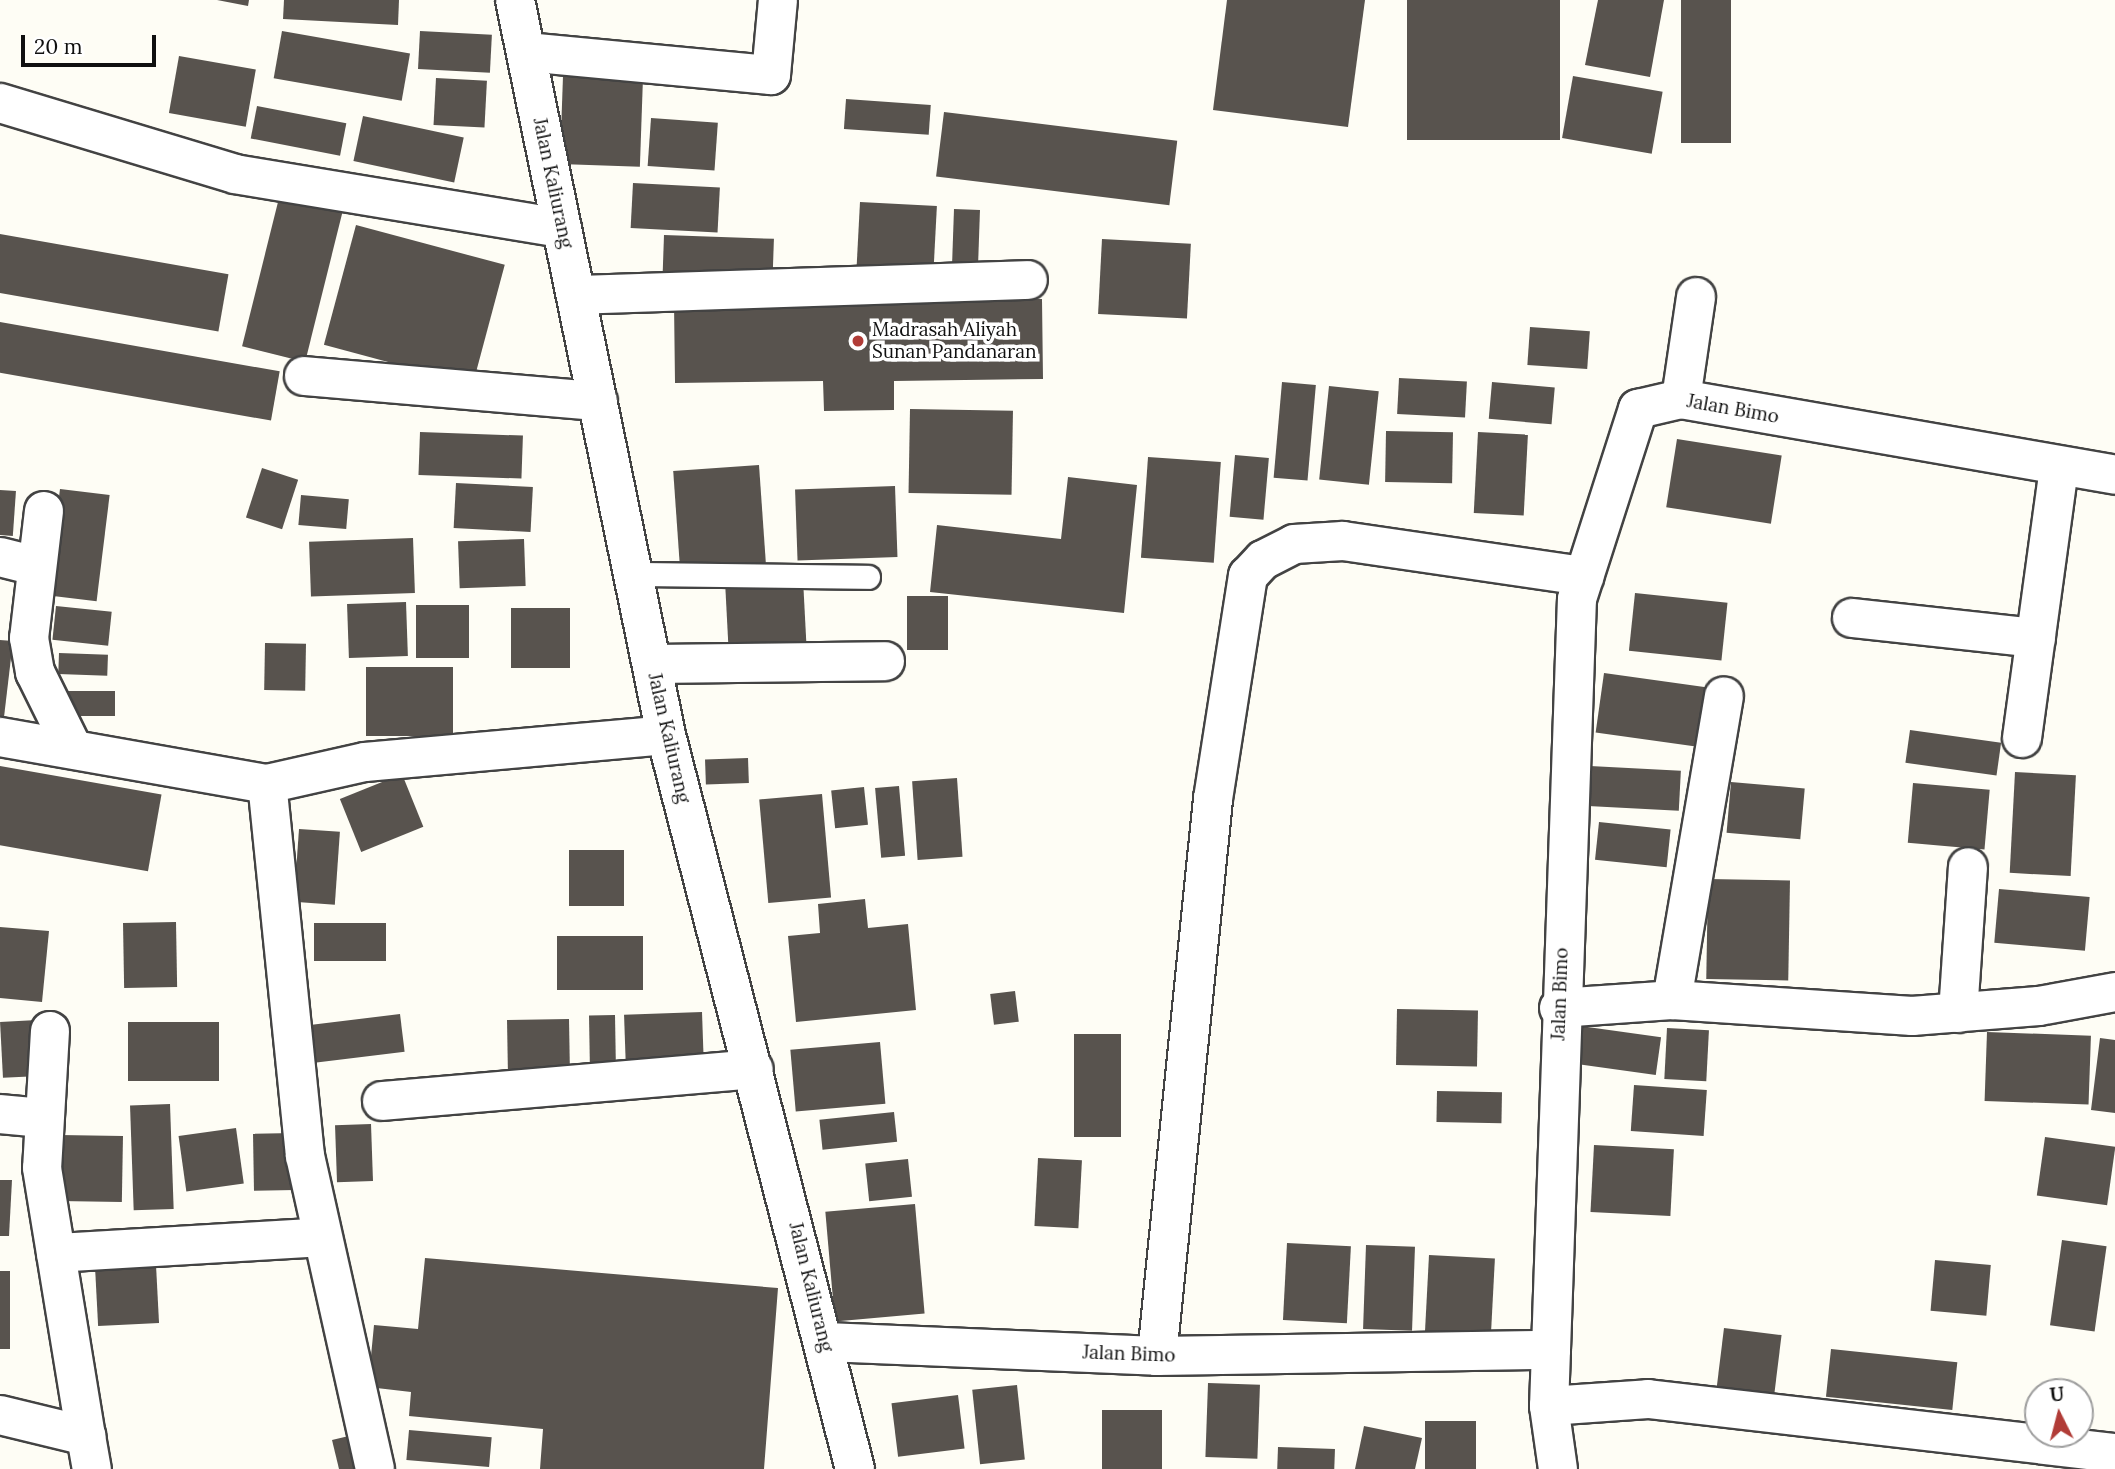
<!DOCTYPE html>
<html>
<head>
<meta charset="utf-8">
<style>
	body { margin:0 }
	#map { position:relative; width:2115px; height:1469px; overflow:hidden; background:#fefdf5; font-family:Lora,serif }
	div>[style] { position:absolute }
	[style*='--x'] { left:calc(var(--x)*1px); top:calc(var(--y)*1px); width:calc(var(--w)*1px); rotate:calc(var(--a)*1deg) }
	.building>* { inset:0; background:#58534e; transform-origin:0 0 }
	.roads { filter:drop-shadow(2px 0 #434343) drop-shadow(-2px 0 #434343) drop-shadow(0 2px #434343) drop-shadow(0 -2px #434343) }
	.lane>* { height:23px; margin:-11.5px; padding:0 11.5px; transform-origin:11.5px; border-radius:11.5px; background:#fff }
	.street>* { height:38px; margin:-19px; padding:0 19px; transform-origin:19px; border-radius:19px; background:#fff }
	.dots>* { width:19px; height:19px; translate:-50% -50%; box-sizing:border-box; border:4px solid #fff; border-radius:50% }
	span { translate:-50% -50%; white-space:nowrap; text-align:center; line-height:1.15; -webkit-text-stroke:7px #fff; paint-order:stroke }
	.street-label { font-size:19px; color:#101010 }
	.poi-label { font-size:19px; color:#101010 }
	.left { translate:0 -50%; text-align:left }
	.north { position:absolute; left:2024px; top:1378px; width:70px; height:70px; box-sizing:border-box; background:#fff; border:2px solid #9f9f9f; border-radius:50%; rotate:354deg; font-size:19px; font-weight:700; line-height:28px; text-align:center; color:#101010 }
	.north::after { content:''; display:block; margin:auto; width:24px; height:32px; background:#b13c37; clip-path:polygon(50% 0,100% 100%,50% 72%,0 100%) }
	.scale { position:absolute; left:21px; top:35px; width:135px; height:32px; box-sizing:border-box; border:4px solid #101010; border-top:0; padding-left:9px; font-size:21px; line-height:24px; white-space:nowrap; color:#101010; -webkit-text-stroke:5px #fff; paint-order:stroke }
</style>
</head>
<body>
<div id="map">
	<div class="building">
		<i style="clip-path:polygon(217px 0,249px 0,248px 6px)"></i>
		<i style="clip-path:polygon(284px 0,399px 0,398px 25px,283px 19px)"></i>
		<i style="clip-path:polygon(1227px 0,1365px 0,1348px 127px,1213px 110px)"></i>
		<i style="left:1407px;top:0;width:153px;height:140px"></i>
		<i style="clip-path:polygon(1598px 0,1664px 0,1650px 77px,1585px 65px)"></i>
		<i style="left:1681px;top:0;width:50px;height:143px"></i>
		<i style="left:282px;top:31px;width:130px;height:48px;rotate:10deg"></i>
		<i style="left:420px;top:31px;width:72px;height:38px;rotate:3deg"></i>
		<i style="left:179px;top:56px;width:78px;height:58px;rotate:10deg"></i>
		<i style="left:563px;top:76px;width:80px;height:88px;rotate:2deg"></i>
		<i style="left:1573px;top:76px;width:91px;height:63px;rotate:10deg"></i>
		<i style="left:436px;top:78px;width:51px;height:47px;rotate:3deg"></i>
		<i style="left:846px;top:99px;width:85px;height:30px;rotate:4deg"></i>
		<i style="left:257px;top:106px;width:91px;height:33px;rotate:11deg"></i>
		<i style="left:944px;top:112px;width:235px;height:65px;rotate:7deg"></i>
		<i style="left:363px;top:116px;width:103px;height:46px;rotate:12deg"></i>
		<i style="left:651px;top:118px;width:67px;height:48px;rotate:4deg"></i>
		<i style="left:633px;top:183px;width:87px;height:45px;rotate:3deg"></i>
		<i style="left:281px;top:190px;width:65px;height:161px;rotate:14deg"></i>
		<i style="left:860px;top:202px;width:77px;height:67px;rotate:3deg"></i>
		<i style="left:954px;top:209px;width:26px;height:53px;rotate:2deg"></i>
		<i style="left:356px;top:225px;width:154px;height:124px;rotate:15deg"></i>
		<i style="left:0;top:234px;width:232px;height:58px;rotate:10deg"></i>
		<i style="left:664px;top:235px;width:110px;height:44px;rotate:2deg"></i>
		<i style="left:1102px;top:239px;width:89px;height:75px;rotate:3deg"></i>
		<i style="clip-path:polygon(1042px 299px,1043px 379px,894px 381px,894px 410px,824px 411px,823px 381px,675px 383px,674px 303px)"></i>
		<i style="left:0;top:322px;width:284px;height:50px;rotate:10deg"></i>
		<i style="left:1530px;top:327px;width:60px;height:38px;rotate:4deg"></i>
		<i style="left:1399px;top:378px;width:68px;height:36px;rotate:3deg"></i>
		<i style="left:1282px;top:382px;width:34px;height:96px;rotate:5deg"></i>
		<i style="left:1492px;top:382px;width:63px;height:37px;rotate:5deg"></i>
		<i style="left:1329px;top:386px;width:50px;height:94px;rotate:6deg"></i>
		<i style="left:910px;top:409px;width:103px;height:84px;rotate:1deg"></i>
		<i style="left:1386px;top:431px;width:67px;height:51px;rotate:1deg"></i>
		<i style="left:420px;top:432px;width:103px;height:43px;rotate:2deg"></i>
		<i style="left:1478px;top:432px;width:50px;height:81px;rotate:3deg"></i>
		<i style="left:1677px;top:439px;width:106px;height:69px;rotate:9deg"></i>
		<i style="left:1235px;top:455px;width:34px;height:62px;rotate:5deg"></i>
		<i style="left:1148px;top:457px;width:73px;height:101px;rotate:4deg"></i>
		<i style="left:759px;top:465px;width:98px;height:86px;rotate:86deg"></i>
		<i style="left:262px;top:468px;width:38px;height:52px;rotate:18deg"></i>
		<i style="clip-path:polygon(1068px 477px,1137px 485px,1124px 613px,930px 592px,937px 525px,1061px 539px)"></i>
		<i style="left:456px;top:483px;width:77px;height:45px;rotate:3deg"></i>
		<i style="left:895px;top:486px;width:71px;height:100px;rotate:88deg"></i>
		<i style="left:60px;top:489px;width:50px;height:107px;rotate:7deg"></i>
		<i style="left:0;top:490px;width:16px;height:45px;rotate:4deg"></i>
		<i style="left:301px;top:495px;width:48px;height:30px;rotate:5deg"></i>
		<i style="left:413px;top:538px;width:55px;height:104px;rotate:88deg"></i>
		<i style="left:524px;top:539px;width:47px;height:66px;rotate:88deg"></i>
		<i style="left:803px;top:579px;width:71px;height:78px;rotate:87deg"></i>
		<i style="left:1635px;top:593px;width:93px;height:58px;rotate:6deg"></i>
		<i style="left:907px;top:596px;width:41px;height:54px"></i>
		<i style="left:406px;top:602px;width:54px;height:59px;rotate:88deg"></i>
		<i style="left:416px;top:605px;width:53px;height:53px"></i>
		<i style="left:56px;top:606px;width:56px;height:34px;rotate:6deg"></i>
		<i style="left:511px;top:608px;width:59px;height:60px"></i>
		<i style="clip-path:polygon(0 640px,13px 641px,2px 734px,0 734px)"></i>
		<i style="left:265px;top:643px;width:41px;height:47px;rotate:1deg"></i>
		<i style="left:59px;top:653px;width:49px;height:21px;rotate:2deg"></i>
		<i style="left:366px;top:667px;width:87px;height:69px"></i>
		<i style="left:1604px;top:673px;width:103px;height:60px;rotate:8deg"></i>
		<i style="left:67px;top:691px;width:48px;height:25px"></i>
		<i style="left:1910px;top:730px;width:92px;height:33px;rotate:8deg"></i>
		<i style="left:748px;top:758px;width:25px;height:43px;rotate:88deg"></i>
		<i style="left:0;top:766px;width:164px;height:78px;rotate:10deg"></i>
		<i style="left:1590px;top:766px;width:91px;height:40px;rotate:3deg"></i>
		<i style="left:2015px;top:772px;width:61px;height:101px;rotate:3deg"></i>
		<i style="left:402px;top:774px;width:57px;height:67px;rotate:68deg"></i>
		<i style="left:957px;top:778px;width:79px;height:45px;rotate:86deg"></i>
		<i style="left:1731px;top:782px;width:74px;height:51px;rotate:5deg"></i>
		<i style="left:1913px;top:783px;width:77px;height:60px;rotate:5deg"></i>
		<i style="left:899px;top:786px;width:70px;height:24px;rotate:85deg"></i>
		<i style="left:864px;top:787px;width:38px;height:33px;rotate:84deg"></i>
		<i style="left:822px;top:794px;width:104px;height:63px;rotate:85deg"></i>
		<i style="left:1599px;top:822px;width:72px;height:38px;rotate:6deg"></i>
		<i style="left:299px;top:829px;width:41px;height:73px;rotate:4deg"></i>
		<i style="left:569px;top:850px;width:55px;height:56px"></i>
		<i style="left:1708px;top:879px;width:82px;height:100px;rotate:1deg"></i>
		<i style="left:1999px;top:889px;width:91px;height:54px;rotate:5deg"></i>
		<i style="clip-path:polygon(865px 899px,868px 928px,908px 924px,916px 1010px,796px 1022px,788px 936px,820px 933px,818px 904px)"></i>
		<i style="left:176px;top:922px;width:65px;height:53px;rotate:89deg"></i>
		<i style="left:314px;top:923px;width:72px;height:38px"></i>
		<i style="clip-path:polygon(0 927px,49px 931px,42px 1002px,0 998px)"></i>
		<i style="left:557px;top:936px;width:86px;height:54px"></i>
		<i style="left:1015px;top:991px;width:31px;height:25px;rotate:83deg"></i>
		<i style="left:1397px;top:1009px;width:81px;height:56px;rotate:1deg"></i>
		<i style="left:702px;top:1012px;width:53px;height:78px;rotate:88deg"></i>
		<i style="left:400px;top:1014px;width:38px;height:99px;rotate:83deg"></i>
		<i style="left:615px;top:1015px;width:50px;height:26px;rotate:89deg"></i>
		<i style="left:569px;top:1019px;width:52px;height:62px;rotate:89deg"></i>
		<i style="left:37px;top:1020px;width:56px;height:37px;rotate:87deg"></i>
		<i style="left:128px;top:1022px;width:91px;height:59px"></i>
		<i style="left:1566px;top:1024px;width:96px;height:38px;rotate:8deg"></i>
		<i style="left:1667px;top:1028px;width:42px;height:51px;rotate:3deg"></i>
		<i style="left:1987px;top:1032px;width:104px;height:69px;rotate:2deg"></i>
		<i style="left:1074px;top:1034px;width:47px;height:103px"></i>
		<i style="clip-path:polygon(2100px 1038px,2115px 1040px,2115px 1113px,2091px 1110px)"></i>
		<i style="left:880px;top:1042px;width:62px;height:90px;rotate:85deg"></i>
		<i style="left:1634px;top:1085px;width:73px;height:46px;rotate:4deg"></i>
		<i style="left:1437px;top:1091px;width:65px;height:31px;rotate:1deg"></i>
		<i style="left:170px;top:1104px;width:105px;height:40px;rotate:88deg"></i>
		<i style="left:894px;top:1112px;width:30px;height:75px;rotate:84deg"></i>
		<i style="left:371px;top:1124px;width:57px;height:36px;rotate:88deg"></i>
		<i style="left:236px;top:1128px;width:56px;height:58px;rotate:82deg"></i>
		<i style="left:294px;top:1133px;width:57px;height:41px;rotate:89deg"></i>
		<i style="left:60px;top:1135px;width:63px;height:66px;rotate:1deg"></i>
		<i style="left:2045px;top:1137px;width:71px;height:59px;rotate:8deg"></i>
		<i style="left:1594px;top:1145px;width:80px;height:67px;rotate:3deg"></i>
		<i style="left:1038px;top:1158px;width:44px;height:68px;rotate:3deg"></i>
		<i style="left:908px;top:1159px;width:38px;height:43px;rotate:84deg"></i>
		<i style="clip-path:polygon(0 1180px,12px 1180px,9px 1236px,0 1236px)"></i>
		<i style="left:915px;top:1204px;width:110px;height:90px;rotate:85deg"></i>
		<i style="left:2062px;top:1240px;width:45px;height:86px;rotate:8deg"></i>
		<i style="left:1287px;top:1243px;width:64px;height:77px;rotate:3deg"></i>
		<i style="left:1366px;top:1245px;width:49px;height:84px;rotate:2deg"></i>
		<i style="left:1429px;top:1255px;width:66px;height:77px;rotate:3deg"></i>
		<i style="clip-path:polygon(425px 1258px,778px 1288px,764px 1469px,540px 1469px,543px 1429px,409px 1416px,411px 1392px,368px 1387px,374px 1325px,418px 1329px)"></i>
		<i style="left:1935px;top:1260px;width:56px;height:51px;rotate:5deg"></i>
		<i style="left:156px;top:1265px;width:58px;height:61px;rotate:87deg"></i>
		<i style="left:10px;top:1271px;width:78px;height:10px;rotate:90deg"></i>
		<i style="left:1724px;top:1328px;width:58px;height:61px;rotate:7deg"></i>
		<i style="left:1831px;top:1349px;width:127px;height:48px;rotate:6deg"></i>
		<i style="left:1208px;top:1383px;width:52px;height:74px;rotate:2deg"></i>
		<i style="left:1017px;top:1385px;width:75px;height:45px;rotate:84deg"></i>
		<i style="left:958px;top:1395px;width:54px;height:67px;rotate:83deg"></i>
		<i style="left:1102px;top:1410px;width:60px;height:59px"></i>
		<i style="left:1425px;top:1421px;width:51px;height:48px"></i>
		<i style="clip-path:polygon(1364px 1426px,1422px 1438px,1415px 1469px,1355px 1469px)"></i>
		<i style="left:409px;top:1430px;width:83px;height:30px;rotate:5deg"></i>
		<i style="clip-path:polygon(353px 1435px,361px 1469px,339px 1469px,332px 1440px)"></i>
		<i style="left:1278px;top:1447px;width:57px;height:22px;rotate:2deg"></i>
	</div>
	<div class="roads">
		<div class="lane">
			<i style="--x:633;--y:574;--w:235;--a:0.7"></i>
		</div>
		<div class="street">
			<i style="--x:515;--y:0;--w:750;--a:78.39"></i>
			<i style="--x:666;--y:735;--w:758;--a:75.56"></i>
			<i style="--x:526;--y:52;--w:246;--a:5.4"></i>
			<i style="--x:771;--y:75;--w:75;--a:-84.7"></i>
			<i style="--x:0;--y:103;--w:245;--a:16.8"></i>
			<i style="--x:235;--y:174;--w:331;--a:9.4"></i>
			<i style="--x:576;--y:295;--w:452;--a:-1.9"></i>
			<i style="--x:304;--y:376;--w:295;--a:4.9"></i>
			<i style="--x:1681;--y:399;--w:103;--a:-81.6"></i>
			<i style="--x:44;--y:511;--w:128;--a:96.7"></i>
			<i style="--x:29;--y:638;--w:35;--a:80"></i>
			<i style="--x:35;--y:672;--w:84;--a:63.7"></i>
			<i style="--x:0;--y:557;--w:37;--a:14"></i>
			<i style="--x:1852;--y:618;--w:185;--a:6.2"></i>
			<i style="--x:652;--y:664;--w:233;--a:-0.7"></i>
			<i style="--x:0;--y:737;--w:271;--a:10"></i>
			<i style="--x:2022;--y:738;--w:273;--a:-82.2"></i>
			<i style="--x:1672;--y:1000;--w:308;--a:-80.3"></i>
			<i style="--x:1559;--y:1008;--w:113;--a:-4"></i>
			<i style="--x:1672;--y:1000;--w:241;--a:3.8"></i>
			<i style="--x:1912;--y:1016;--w:127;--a:-4.5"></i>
			<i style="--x:2039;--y:1006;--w:77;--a:-10.4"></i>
			<i style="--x:1958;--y:1013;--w:146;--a:-86.1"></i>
			<i style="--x:50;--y:1031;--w:137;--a:93.3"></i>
			<i style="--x:42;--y:1168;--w:272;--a:80.7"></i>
			<i style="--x:382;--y:1101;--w:373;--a:-4.9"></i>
			<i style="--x:0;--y:1114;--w:43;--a:5.3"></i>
			<i style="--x:56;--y:1253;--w:266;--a:-3.4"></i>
			<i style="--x:826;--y:1342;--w:331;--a:2.4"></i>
			<i style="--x:1157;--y:1356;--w:394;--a:-0.9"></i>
			<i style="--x:1551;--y:1350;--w:751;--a:-88.02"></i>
			<i style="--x:1577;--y:599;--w:200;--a:-72.2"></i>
			<i style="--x:1638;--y:409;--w:44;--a:-13.1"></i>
			<i style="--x:1681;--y:399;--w:441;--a:9.9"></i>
			<i style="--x:1551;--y:1350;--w:56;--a:92"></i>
			<i style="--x:1549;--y:1406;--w:99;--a:-4"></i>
			<i style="--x:1648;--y:1399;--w:470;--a:6.6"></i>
			<i style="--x:1157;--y:1356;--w:560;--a:-84.26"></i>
			<i style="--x:1213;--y:799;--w:226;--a:-81.1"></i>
			<i style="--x:1248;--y:576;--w:22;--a:-47"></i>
			<i style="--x:1263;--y:560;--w:35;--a:-27"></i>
			<i style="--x:1294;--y:544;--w:49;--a:-3.5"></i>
			<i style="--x:1343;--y:541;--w:244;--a:8.3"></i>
			<i style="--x:1549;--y:1406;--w:64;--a:81.9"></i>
			<i style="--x:0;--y:1415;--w:89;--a:13.7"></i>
			<i style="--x:86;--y:1436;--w:34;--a:80"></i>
			<i style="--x:375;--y:1469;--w:321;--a:-102.6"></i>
			<i style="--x:305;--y:1156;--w:374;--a:-95.8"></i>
			<i style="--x:267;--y:784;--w:100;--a:-12.7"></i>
			<i style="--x:365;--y:762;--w:302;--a:-5.1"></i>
		</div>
	</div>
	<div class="dots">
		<i style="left:858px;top:341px;background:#b13c37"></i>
	</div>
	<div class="street-label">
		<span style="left:553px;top:183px;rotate:78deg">Jalan Kaliurang</span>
		<span style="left:1733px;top:409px;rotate:10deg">Jalan Bimo</span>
		<span style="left:669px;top:738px;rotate:77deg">Jalan Kaliurang</span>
		<span style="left:1560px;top:994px;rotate:-88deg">Jalan Bimo</span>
		<span style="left:811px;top:1287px;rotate:76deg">Jalan Kaliurang</span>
		<span style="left:1129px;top:1354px;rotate:2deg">Jalan Bimo</span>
	</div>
	<div class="poi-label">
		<span class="left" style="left:872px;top:341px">Madrasah Aliyah<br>Sunan Pandanaran</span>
	</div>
	<div class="north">U</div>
	<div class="scale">20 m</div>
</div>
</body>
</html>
